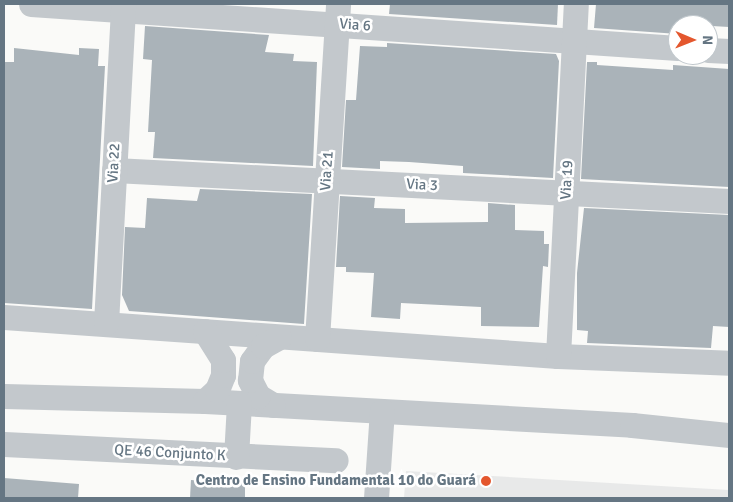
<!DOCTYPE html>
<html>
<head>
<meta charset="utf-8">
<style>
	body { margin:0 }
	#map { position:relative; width:733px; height:502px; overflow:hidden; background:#fafaf8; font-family:Signika,sans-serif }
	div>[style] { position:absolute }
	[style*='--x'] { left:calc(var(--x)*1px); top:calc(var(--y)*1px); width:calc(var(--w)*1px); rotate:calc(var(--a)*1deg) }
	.built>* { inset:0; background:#e8e9e9 }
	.building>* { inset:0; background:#aab3b9 }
	.minor>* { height:25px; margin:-12.5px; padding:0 12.5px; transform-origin:12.5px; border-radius:12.5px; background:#c3c8cc }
	.dots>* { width:14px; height:14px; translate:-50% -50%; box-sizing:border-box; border:2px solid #fff; border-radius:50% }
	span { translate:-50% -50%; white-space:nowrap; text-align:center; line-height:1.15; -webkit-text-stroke:5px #fff; paint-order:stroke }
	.street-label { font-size:15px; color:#657683 }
	.poi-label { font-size:15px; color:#657683; font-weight:700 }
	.right { translate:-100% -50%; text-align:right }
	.frame { position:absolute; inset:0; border:5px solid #657683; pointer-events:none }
	.north { position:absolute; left:668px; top:15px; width:50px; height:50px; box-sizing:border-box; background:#fff; border:1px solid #c1c8cd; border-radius:50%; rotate:91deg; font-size:14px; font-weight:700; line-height:20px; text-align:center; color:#657683 }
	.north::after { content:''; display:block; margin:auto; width:18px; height:22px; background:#e4572e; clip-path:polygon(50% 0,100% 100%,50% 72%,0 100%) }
</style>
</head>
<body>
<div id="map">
	<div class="built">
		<i style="clip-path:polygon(406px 471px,729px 490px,729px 498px,404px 498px)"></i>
	</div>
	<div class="building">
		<i style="clip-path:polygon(390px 4px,558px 4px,557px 25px,389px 14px)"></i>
		<i style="clip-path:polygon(596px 4px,729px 4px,729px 27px,678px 24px,678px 34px,594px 28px)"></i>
		<i style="clip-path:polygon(145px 26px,269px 35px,265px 52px,294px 54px,293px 61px,317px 62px,313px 166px,153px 158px,155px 132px,148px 132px,152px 60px,143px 59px)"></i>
		<i style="clip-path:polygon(387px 43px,556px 54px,559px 61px,553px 178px,463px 173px,463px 166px,409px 162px,380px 161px,380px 169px,342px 167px,346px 100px,356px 100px,360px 46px,387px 47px)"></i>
		<i style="clip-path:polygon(14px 48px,79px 55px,79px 48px,99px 49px,98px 66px,105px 66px,92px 309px,4px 303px,4px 62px,14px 62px)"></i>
		<i style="clip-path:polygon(587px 62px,597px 62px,597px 65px,673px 70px,673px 65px,729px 69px,729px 187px,581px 179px)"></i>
		<i style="clip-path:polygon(200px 189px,312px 194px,304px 324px,129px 311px,122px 295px,125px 227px,145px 228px,147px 198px,197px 201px)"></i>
		<i style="clip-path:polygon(340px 196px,375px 198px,374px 208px,405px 209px,405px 223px,488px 222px,488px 203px,515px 205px,515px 230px,544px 231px,544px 244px,549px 244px,548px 267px,543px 266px,539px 327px,481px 326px,481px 307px,401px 303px,400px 319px,371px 317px,374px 273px,346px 272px,346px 267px,336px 267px)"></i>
		<i style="clip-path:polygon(584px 208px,729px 215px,729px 327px,713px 326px,711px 348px,587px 343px,588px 331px,577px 330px,577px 273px)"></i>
		<i style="clip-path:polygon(4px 478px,79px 484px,78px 498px,4px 498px)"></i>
		<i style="clip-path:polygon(191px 480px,245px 483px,245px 498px,190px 498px)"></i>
	</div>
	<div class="minor">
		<i style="--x:31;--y:4;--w:648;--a:3.89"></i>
		<i style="--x:708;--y:50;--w:21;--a:3"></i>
		<i style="--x:114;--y:170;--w:616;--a:2.89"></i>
		<i style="--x:4;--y:317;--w:555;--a:4.03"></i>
		<i style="--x:558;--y:356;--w:171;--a:2.3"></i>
		<i style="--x:106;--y:323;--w:319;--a:-86.9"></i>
		<i style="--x:317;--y:339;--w:336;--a:-86.4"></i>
		<i style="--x:558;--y:356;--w:352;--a:-87.1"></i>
		<i style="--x:4;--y:396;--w:201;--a:1.4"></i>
		<i style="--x:205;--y:401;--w:428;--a:3.2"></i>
		<i style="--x:632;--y:425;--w:98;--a:5.9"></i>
		<i style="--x:205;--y:401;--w:16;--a:-43"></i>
		<i style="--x:217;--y:390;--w:16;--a:-68"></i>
		<i style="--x:223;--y:375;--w:15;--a:-90"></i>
		<i style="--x:223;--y:360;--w:34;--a:-122"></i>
		<i style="--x:273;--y:405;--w:17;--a:-149"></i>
		<i style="--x:258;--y:396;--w:18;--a:-117"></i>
		<i style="--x:250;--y:380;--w:19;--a:-84"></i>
		<i style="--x:252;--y:361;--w:19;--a:-54"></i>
		<i style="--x:263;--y:346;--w:18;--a:-29"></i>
		<i style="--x:4;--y:444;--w:332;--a:2.8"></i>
		<i style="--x:236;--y:457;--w:54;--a:-86.8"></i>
		<i style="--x:376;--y:498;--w:87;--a:-86.1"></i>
	</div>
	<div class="dots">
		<i style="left:486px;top:481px;background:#e4572e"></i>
	</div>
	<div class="street-label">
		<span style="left:355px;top:25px;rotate:4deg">Via 6</span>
		<span style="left:114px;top:163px;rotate:-87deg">Via 22</span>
		<span style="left:327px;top:171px;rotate:-86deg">Via 21</span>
		<span style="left:567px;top:180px;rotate:-87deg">Via 19</span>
		<span style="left:422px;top:185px;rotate:3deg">Via 3</span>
		<span style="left:170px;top:453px;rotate:3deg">QE 46 Conjunto K</span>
	</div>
	<div class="poi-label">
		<span class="right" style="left:476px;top:481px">Centro de Ensino Fundamental 10 do Guará</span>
	</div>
	<div class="frame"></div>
	<div class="north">N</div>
</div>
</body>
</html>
